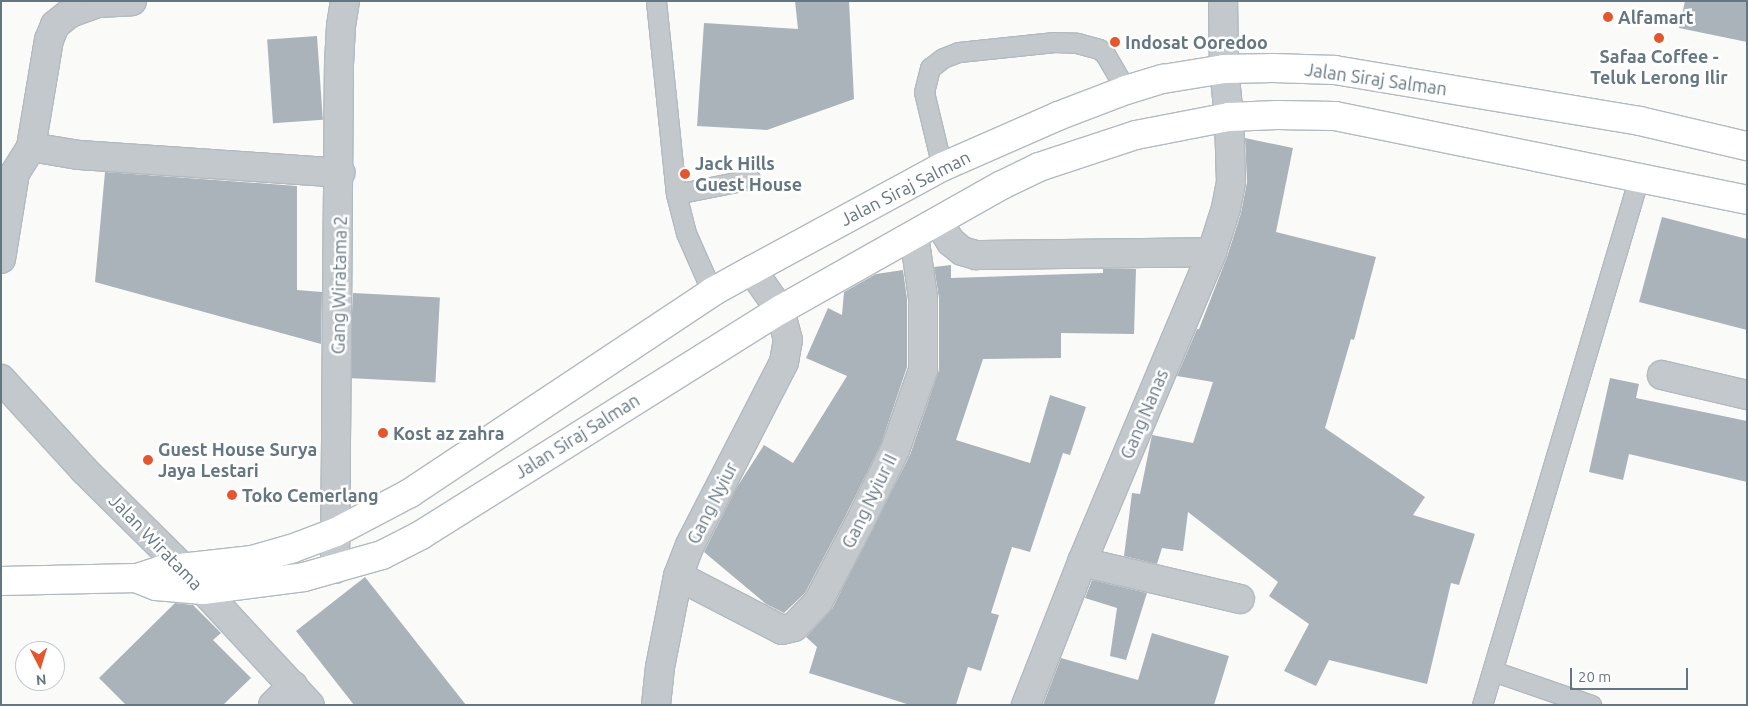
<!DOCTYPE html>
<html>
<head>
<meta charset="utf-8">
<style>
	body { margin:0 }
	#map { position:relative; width:1748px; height:706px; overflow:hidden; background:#fafaf8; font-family:Ubuntu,sans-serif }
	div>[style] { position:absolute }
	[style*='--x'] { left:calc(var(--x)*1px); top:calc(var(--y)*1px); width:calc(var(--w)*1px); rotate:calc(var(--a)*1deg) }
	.building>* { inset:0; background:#aab3b9; transform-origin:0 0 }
	.roads { filter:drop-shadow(1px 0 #b3babf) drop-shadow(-1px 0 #b3babf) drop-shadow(0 1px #b3babf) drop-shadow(0 -1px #b3babf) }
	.lane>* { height:19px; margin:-9.5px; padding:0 9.5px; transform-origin:9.5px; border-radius:9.5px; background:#c3c8cc }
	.street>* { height:28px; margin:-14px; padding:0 14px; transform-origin:14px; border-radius:14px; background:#c3c8cc }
	.secondary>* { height:28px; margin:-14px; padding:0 14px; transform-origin:14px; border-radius:14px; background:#fff }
	.dots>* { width:14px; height:14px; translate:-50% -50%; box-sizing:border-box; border:2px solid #fff; border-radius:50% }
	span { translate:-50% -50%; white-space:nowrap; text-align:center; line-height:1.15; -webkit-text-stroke:5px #fff; paint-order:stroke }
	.poi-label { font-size:18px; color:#657683; font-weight:700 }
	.left { translate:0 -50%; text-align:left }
	.street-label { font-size:18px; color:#657683 }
	.frame { position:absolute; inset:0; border:2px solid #657683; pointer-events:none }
	.north { position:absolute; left:15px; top:641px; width:50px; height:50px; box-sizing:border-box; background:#fff; border:1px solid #c1c8cd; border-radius:50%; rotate:175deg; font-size:14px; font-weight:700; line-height:20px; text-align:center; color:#657683 }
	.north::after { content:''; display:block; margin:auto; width:18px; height:22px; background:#e4572e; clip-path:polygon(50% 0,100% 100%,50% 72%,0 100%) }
	.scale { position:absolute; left:1570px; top:668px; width:118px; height:22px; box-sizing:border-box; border:2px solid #657683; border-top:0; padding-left:6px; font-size:15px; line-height:18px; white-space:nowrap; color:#657683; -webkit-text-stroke:4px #fff; paint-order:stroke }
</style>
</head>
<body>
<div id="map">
	<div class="building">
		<i style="clip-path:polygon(795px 1px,849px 1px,854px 99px,767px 130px,697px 126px,704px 23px,798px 29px)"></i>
		<i style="clip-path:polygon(1685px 1px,1747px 1px,1747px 42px,1679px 28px)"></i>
		<i style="left:317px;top:36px;width:84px;height:50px;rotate:86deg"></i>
		<i style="clip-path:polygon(1245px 138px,1293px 148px,1276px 232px,1376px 257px,1354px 340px,1351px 339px,1325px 428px,1425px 497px,1413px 515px,1475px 534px,1459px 585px,1451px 583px,1427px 684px,1329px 660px,1316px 686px,1284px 671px,1309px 624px,1269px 596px,1278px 582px,1188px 512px,1183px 551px,1162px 548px,1157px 564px,1124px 556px,1132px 493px,1140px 494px,1152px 435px,1193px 443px,1213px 382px,1177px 376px,1197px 329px,1199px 329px,1227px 257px,1241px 213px,1247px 182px)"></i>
		<i style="clip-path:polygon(105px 172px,297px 186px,297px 290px,322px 292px,321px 344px,95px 282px)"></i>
		<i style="clip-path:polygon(1662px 217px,1747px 239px,1747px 330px,1639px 302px)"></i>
		<i style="clip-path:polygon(951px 265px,951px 278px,1103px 273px,1103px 269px,1136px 269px,1134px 334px,1061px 333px,1061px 358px,983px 359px,956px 440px,1030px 463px,1050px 395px,1086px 407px,1070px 455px,1063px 453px,1030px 552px,1012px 547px,991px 613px,999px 615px,981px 671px,968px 667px,956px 705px,910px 705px,809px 673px,817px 647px,806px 637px,832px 609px,910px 455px,939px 370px,939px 298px,934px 267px)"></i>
		<i style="clip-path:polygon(903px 270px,907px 299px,907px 367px,881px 444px,845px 517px,805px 593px,784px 613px,766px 604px,704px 552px,737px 487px,764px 445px,793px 463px,847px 376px,806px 358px,828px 308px,842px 315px,844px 292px,876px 274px)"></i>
		<i style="left:353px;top:293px;width:87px;height:85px;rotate:3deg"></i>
		<i style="clip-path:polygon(1610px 378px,1639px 384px,1636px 398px,1747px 421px,1747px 482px,1629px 454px,1623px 480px,1589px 472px)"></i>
		<i style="clip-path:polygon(365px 577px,466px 705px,354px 705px,296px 631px)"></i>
		<i style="clip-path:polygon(1092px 580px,1147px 593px,1126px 660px,1110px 656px,1117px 608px,1085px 598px)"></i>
		<i style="clip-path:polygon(175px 603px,193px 605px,221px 633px,213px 640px,251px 678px,223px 705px,126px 705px,99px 678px)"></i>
		<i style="clip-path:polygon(1152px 633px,1229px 656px,1214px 705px,1043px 705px,1061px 658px,1138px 680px)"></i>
	</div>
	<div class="roads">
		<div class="lane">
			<i style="--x:656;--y:1;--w:194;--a:84.1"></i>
			<i style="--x:676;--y:194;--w:40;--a:75.6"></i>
			<i style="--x:686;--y:233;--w:64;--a:66.2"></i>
			<i style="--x:942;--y:167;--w:77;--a:-103.5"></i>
			<i style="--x:924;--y:92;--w:25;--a:-76"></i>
			<i style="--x:930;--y:68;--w:16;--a:-38"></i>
			<i style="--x:943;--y:58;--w:17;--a:-21"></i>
			<i style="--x:959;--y:52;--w:96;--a:-6"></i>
			<i style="--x:1054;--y:42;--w:23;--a:2"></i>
			<i style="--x:1077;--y:43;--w:23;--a:15"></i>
			<i style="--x:1099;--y:49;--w:8;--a:40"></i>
			<i style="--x:1105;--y:54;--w:42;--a:59.7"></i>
			<i style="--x:676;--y:194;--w:76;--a:-11.3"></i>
			<i style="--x:1493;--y:671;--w:104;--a:19.1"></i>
			<i style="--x:1482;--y:705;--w:551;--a:-73.44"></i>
		</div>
		<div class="street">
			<i style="--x:31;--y:147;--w:109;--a:-80.5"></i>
			<i style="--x:49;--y:40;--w:16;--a:-68"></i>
			<i style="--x:55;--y:25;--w:19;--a:-39"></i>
			<i style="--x:70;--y:13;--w:30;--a:-20"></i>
			<i style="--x:98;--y:3;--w:34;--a:-3"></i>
			<i style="--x:938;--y:222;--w:24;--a:57"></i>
			<i style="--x:951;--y:242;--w:14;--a:39"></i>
			<i style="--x:962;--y:251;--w:15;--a:16"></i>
			<i style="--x:976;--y:255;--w:236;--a:-0.7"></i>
			<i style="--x:1;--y:259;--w:87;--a:-80.8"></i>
			<i style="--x:15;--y:173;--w:31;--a:-58"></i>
			<i style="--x:31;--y:147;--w:49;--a:9.5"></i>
			<i style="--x:79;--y:155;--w:262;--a:3.9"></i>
			<i style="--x:1662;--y:375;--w:87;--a:13.2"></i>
			<i style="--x:1;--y:379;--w:123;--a:47.6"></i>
			<i style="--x:84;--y:470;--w:138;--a:44.7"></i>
			<i style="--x:182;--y:567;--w:188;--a:47.2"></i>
			<i style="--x:1082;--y:562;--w:162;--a:13.2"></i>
			<i style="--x:335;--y:569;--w:505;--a:-89.55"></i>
			<i style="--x:339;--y:64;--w:38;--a:-87"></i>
			<i style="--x:341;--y:26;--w:25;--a:-81"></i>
			<i style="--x:678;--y:576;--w:117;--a:27.4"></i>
			<i style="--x:782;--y:630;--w:12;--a:-14"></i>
			<i style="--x:794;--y:627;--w:35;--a:-46"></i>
			<i style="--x:818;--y:602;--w:88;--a:-62.3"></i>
			<i style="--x:859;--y:524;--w:82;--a:-64.1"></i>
			<i style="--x:895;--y:450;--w:85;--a:-70.7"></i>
			<i style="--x:923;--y:370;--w:72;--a:-90"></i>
			<i style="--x:923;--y:298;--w:64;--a:-98.1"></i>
			<i style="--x:273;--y:705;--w:28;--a:-44"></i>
			<i style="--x:656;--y:705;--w:38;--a:-84"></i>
			<i style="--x:660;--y:667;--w:93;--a:-78.8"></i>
			<i style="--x:678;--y:576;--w:33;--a:-69"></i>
			<i style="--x:690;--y:545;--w:206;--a:-62.8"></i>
			<i style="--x:784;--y:362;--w:22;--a:-80"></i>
			<i style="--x:788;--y:340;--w:31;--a:-105"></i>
			<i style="--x:780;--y:310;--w:49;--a:-125"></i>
			<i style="--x:1026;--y:705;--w:154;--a:-68.6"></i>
			<i style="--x:1082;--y:562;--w:336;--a:-67.2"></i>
			<i style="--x:1212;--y:252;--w:46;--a:-72.3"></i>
			<i style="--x:1226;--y:208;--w:26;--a:-79"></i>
			<i style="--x:1231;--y:182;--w:65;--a:-91.8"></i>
			<i style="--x:1229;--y:117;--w:48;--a:-95.9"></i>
			<i style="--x:1224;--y:69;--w:68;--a:-90.8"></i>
		</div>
		<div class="secondary">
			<i style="--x:138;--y:579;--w:19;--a:21"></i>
			<i style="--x:156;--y:586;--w:47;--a:4.9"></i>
			<i style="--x:203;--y:590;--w:102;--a:-7.3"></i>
			<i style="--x:304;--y:577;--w:81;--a:-15.8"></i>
			<i style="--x:382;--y:555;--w:44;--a:-27.1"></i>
			<i style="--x:421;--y:535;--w:424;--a:-32.1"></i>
			<i style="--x:780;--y:310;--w:255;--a:-29.4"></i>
			<i style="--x:1002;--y:185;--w:41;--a:-25.9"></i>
			<i style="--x:1039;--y:167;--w:102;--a:-18.3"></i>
			<i style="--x:1136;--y:135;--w:95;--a:-11"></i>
			<i style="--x:1229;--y:117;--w:48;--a:-2.4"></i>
			<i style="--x:1277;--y:115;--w:58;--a:1"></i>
			<i style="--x:1335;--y:116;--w:420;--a:11.5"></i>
			<i style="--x:1;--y:581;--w:136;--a:-1.3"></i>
			<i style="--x:137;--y:578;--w:26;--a:-18"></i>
			<i style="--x:162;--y:570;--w:91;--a:-6.3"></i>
			<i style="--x:252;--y:560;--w:41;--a:-15.8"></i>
			<i style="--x:291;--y:549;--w:48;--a:-20.7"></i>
			<i style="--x:336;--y:532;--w:84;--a:-27.8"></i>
			<i style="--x:410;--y:493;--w:363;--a:-33.6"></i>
			<i style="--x:712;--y:292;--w:46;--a:-28.8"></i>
			<i style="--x:752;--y:270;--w:216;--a:-28.5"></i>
			<i style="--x:942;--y:167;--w:127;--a:-23.7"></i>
			<i style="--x:1058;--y:116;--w:73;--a:-20.9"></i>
			<i style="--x:1126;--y:90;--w:39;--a:-17"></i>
			<i style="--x:1163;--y:79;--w:62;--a:-9.3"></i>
			<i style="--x:1224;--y:69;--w:49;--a:-1.2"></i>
			<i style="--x:1273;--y:68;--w:62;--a:1.8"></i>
			<i style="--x:1335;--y:70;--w:309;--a:9.5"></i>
			<i style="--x:1640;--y:121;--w:110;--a:13.2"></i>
		</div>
	</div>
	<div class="dots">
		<i style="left:1608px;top:17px;background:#e4572e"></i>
		<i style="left:1659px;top:38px;background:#e4572e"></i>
		<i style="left:1115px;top:42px;background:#e4572e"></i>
		<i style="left:685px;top:174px;background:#e4572e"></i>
		<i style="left:383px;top:433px;background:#e4572e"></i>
		<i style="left:148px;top:460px;background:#e4572e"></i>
		<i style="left:232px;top:495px;background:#e4572e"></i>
	</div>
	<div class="poi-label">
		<span class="left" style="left:1618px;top:17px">Alfamart</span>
		<span class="left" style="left:1125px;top:42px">Indosat Ooredoo</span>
		<span style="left:1659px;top:67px">Safaa Coffee -<br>Teluk Lerong Ilir</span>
		<span class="left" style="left:695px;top:174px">Jack Hills<br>Guest House</span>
		<span class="left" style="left:393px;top:433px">Kost az zahra</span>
		<span class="left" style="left:158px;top:460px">Guest House Surya<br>Jaya Lestari</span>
		<span class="left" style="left:242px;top:495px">Toko Cemerlang</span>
	</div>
	<div class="street-label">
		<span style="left:1376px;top:79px;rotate:8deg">Jalan Siraj Salman</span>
		<span style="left:905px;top:188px;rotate:-27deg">Jalan Siraj Salman</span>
		<span style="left:339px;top:285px;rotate:-89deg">Gang Wiratama 2</span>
		<span style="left:1144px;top:414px;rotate:-67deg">Gang Nanas</span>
		<span style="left:577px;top:436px;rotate:-32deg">Jalan Siraj Salman</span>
		<span style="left:869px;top:501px;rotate:-64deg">Gang Nyiur II</span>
		<span style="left:712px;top:503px;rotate:-63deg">Gang Nyiur</span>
		<span style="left:156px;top:542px;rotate:46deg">Jalan Wiratama</span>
	</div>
	<div class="frame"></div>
	<div class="north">N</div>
	<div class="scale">20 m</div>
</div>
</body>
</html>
